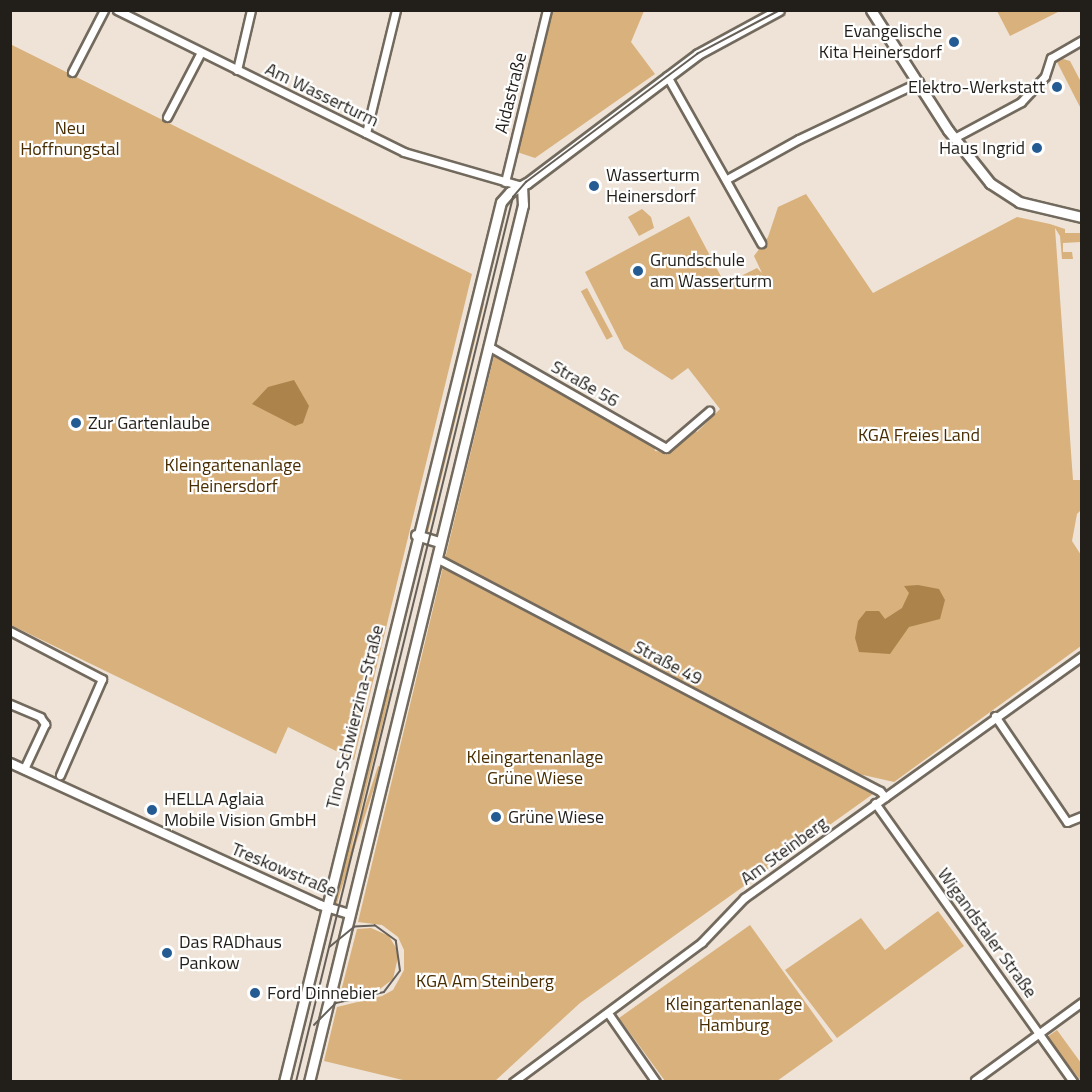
<!DOCTYPE html>
<html>
<head>
<meta charset="utf-8">
<style>
	body { margin:0 }
	#map { position:relative; width:1092px; height:1092px; overflow:hidden; background:#eee3d6; font-family:"Titillium Web",sans-serif }
	div>[style] { position:absolute }
	[style*='--x'] { left:calc(var(--x)*1px); top:calc(var(--y)*1px); width:calc(var(--w)*1px); rotate:calc(var(--a)*1deg) }
	.green>* { inset:0; background:#d9b17d; transform-origin:0 0 }
	.water>* { inset:0; background:#ac834b }
	.roads { filter:drop-shadow(2px 0 #736a5e) drop-shadow(-2px 0 #736a5e) drop-shadow(0 2px #736a5e) drop-shadow(0 -2px #736a5e) }
	.minor>* { height:7px; margin:-3.5px; padding:0 3.5px; transform-origin:3.5px; border-radius:3.5px; background:#fff }
	.tertiary>* { height:8px; margin:-4px; padding:0 4px; transform-origin:4px; border-radius:4px; background:#fff }
	.secondary>* { height:9px; margin:-4.5px; padding:0 4.5px; transform-origin:4.5px; border-radius:4.5px; background:#fff }
	.tram>* { height:1.5px; margin:-0.75px; padding:0 0.75px; transform-origin:0.75px; border-radius:0.75px; background:#666058 }
	.dots>* { width:16px; height:16px; translate:-50% -50%; box-sizing:border-box; border:3px solid #fff; border-radius:50% }
	span { translate:-50% -50%; white-space:nowrap; text-align:center; line-height:1.15; -webkit-text-stroke:4.5px #fff; paint-order:stroke }
	.poi-label { font-size:18px; color:#221e19 }
	.right { translate:-100% -50%; text-align:right }
	.left { translate:0 -50%; text-align:left }
	.street-label { font-size:18px; color:#221e19 }
	.park-label { font-size:18px; color:#492d00 }
	.frame { position:absolute; inset:0; border:12px solid #221e19; pointer-events:none }
</style>
</head>
<body>
<div id="map">
	<div class="green">
		<i style="clip-path:polygon(553px 11px,644px 11px,631px 42px,655px 74px,535px 158px,517px 152px)"></i>
		<i style="clip-path:polygon(997px 11px,1060px 11px,1010px 36px)"></i>
		<i style="clip-path:polygon(10px 44px,472px 274px,354px 760px,288px 727px,276px 754px,11px 625px)"></i>
		<i style="clip-path:polygon(1060px 58px,1070px 61px,1081px 82px,1081px 109px,1056px 60px)"></i>
		<i style="clip-path:polygon(806px 194px,873px 293px,1017px 217px,1050px 224px,1065px 229px,1065px 233px,1081px 233px,1081px 242px,1063px 243px,1063px 252px,1072px 252px,1073px 259px,1062px 259px,1060px 236px,1055px 228px,1073px 480px,1081px 480px,1081px 510px,1077px 514px,1072px 541px,1081px 555px,1081px 646px,894px 782px,850px 772px,445px 559px,494px 356px,504px 356px,654px 445px,655px 451px,668px 452px,693px 428px,697px 432px,720px 409px,688px 368px,672px 380px,624px 349px,585px 272px,689px 216px,725px 284px,757px 268px,762px 273px,754px 256px,768px 237px,778px 207px)"></i>
		<i style="clip-path:polygon(642px 209px,651px 217px,654px 228px,639px 236px,628px 217px)"></i>
		<i style="left:587px;top:288px;width:55px;height:7px;rotate:62deg"></i>
		<i style="clip-path:polygon(478px 302px,484px 304px,428px 532px,425px 530px)"></i>
		<i style="clip-path:polygon(443px 567px,873px 794px,580px 1003px,495px 1081px,407px 1081px,324px 1061px,337px 1007px,382px 996px,393px 990px,404px 970px,404px 950px,398px 937px,382px 925px,358px 922px)"></i>
		<i style="clip-path:polygon(384px 688px,391px 690px,337px 904px,332px 903px)"></i>
		<i style="left:378px;top:766px;width:3px;height:144px;rotate:18deg"></i>
		<i style="clip-path:polygon(938px 911px,964px 946px,837px 1038px,785px 970px,861px 918px,885px 950px)"></i>
		<i style="clip-path:polygon(750px 925px,833px 1041px,777px 1081px,665px 1081px,619px 1018px)"></i>
		<i style="clip-path:polygon(371px 928px,389px 936px,396px 948px,398px 957px,393px 979px,376px 992px,339px 999px,357px 929px)"></i>
		<i style="clip-path:polygon(1057px 1030px,1081px 1063px,1081px 1081px,1047px 1037px)"></i>
	</div>
	<div class="water">
		<i style="clip-path:polygon(294px 380px,309px 406px,303px 423px,295px 426px,252px 404px,268px 387px)"></i>
		<i style="clip-path:polygon(918px 585px,939px 589px,945px 600px,940px 619px,909px 627px,890px 654px,859px 652px,855px 638px,858px 621px,866px 611px,879px 611px,885px 619px,902px 608px,909px 593px,904px 586px)"></i>
	</div>
	<div class="roads">
		<div class="minor">
			<i style="--x:117;--y:10;--w:320;--a:26.3"></i>
			<i style="--x:404;--y:152;--w:123;--a:16.1"></i>
			<i style="--x:237;--y:70;--w:62;--a:-76.9"></i>
			<i style="--x:72;--y:72;--w:70;--a:-62.7"></i>
			<i style="--x:667;--y:76;--w:192;--a:60.6"></i>
			<i style="--x:167;--y:117;--w:73;--a:-62.4"></i>
			<i style="--x:366;--y:133;--w:127;--a:-76.3"></i>
			<i style="--x:954;--y:138;--w:76;--a:-28.2"></i>
			<i style="--x:1021;--y:102;--w:35;--a:-47"></i>
			<i style="--x:1045;--y:76;--w:19;--a:-72"></i>
			<i style="--x:1051;--y:58;--w:36;--a:-30"></i>
			<i style="--x:727;--y:179;--w:82;--a:-29.1"></i>
			<i style="--x:799;--y:139;--w:133;--a:-25.4"></i>
			<i style="--x:505;--y:182;--w:177;--a:-76.3"></i>
			<i style="--x:488;--y:346;--w:205;--a:29.8"></i>
			<i style="--x:666;--y:448;--w:57;--a:-40.7"></i>
			<i style="--x:436;--y:558;--w:501;--a:27.69"></i>
			<i style="--x:880;--y:791;--w:8;--a:50"></i>
			<i style="--x:10;--y:631;--w:104;--a:27.6"></i>
			<i style="--x:102;--y:679;--w:105;--a:113.6"></i>
			<i style="--x:10;--y:704;--w:33;--a:23"></i>
			<i style="--x:40;--y:717;--w:9;--a:54"></i>
			<i style="--x:45;--y:724;--w:50;--a:115"></i>
			<i style="--x:995;--y:716;--w:128;--a:55.8"></i>
			<i style="--x:1067;--y:822;--w:16;--a:-22"></i>
			<i style="--x:875;--y:803;--w:342;--a:54.6"></i>
			<i style="--x:608;--y:1013;--w:84;--a:55.2"></i>
			<i style="--x:975;--y:1080;--w:132;--a:-36.1"></i>
			<i style="--x:513;--y:1082;--w:235;--a:-36.5"></i>
			<i style="--x:702;--y:942;--w:61;--a:-46.3"></i>
			<i style="--x:744;--y:898;--w:416;--a:-35.6"></i>
		</div>
		<div class="tertiary">
			<i style="--x:10;--y:763;--w:341;--a:24.6"></i>
			<i style="--x:320;--y:905;--w:31;--a:17"></i>
		</div>
		<div class="secondary">
			<i style="--x:871;--y:10;--w:143;--a:57.3"></i>
			<i style="--x:948;--y:130;--w:68;--a:51.6"></i>
			<i style="--x:990;--y:183;--w:35;--a:33"></i>
			<i style="--x:1019;--y:202;--w:65;--a:13.4"></i>
			<i style="--x:416;--y:535;--w:24;--a:17"></i>
			<i style="--x:284;--y:1082;--w:906;--a:-76.15"></i>
			<i style="--x:501;--y:202;--w:13;--a:-48"></i>
			<i style="--x:510;--y:192;--w:19;--a:-28"></i>
			<i style="--x:527;--y:183;--w:214;--a:-37"></i>
			<i style="--x:698;--y:54;--w:92;--a:-28.5"></i>
			<i style="--x:309;--y:1082;--w:903;--a:-76.29"></i>
			<i style="--x:523;--y:205;--w:19;--a:-93"></i>
		</div>
	</div>
	<div class="tram">
		<i style="--x:314;--y:1025;--w:31;--a:-45"></i>
		<i style="--x:336;--y:1003;--w:49;--a:-12.9"></i>
		<i style="--x:384;--y:992;--w:26;--a:-53"></i>
		<i style="--x:400;--y:971;--w:30;--a:-98"></i>
		<i style="--x:396;--y:941;--w:26;--a:-144"></i>
		<i style="--x:375;--y:926;--w:20;--a:177"></i>
		<i style="--x:355;--y:927;--w:32;--a:141"></i>
		<i style="--x:296;--y:1082;--w:911;--a:-76.22"></i>
		<i style="--x:513;--y:197;--w:20;--a:-49"></i>
		<i style="--x:526;--y:182;--w:214;--a:-36.8"></i>
		<i style="--x:697;--y:54;--w:94;--a:-27.9"></i>
	</div>
	<div class="dots">
		<i style="left:954px;top:42px;background:#255b93"></i>
		<i style="left:1057px;top:87px;background:#255b93"></i>
		<i style="left:1037px;top:148px;background:#255b93"></i>
		<i style="left:594px;top:186px;background:#255b93"></i>
		<i style="left:638px;top:271px;background:#255b93"></i>
		<i style="left:76px;top:423px;background:#255b93"></i>
		<i style="left:152px;top:810px;background:#255b93"></i>
		<i style="left:496px;top:817px;background:#255b93"></i>
		<i style="left:167px;top:953px;background:#255b93"></i>
		<i style="left:255px;top:993px;background:#255b93"></i>
	</div>
	<div class="poi-label">
		<span class="right" style="left:942px;top:42px">Evangelische<br>Kita Heinersdorf</span>
		<span class="right" style="left:1045px;top:87px">Elektro-Werkstatt</span>
		<span class="right" style="left:1025px;top:148px">Haus Ingrid</span>
		<span class="left" style="left:606px;top:186px">Wasserturm<br>Heinersdorf</span>
		<span class="left" style="left:650px;top:271px">Grundschule<br>am Wasserturm</span>
		<span class="left" style="left:88px;top:423px">Zur Gartenlaube</span>
		<span class="left" style="left:164px;top:810px">HELLA Aglaia<br>Mobile Vision GmbH</span>
		<span class="left" style="left:508px;top:817px">Grüne Wiese</span>
		<span class="left" style="left:179px;top:953px">Das RADhaus<br>Pankow</span>
		<span class="left" style="left:267px;top:993px">Ford Dinnebier</span>
	</div>
	<div class="street-label">
		<span style="left:511px;top:93px;rotate:-76deg">Aidastraße</span>
		<span style="left:322px;top:95px;rotate:26deg">Am Wasserturm</span>
		<span style="left:585px;top:384px;rotate:30deg">Straße 56</span>
		<span style="left:668px;top:663px;rotate:28deg">Straße 49</span>
		<span style="left:355px;top:717px;rotate:-76deg">Tino-Schwierzina-Straße</span>
		<span style="left:784px;top:851px;rotate:-36deg">Am Steinberg</span>
		<span style="left:284px;top:870px;rotate:23deg">Treskowstraße</span>
		<span style="left:987px;top:933px;rotate:54deg">Wigandstaler Straße</span>
	</div>
	<div class="park-label">
		<span style="left:70px;top:139px">Neu<br>Hoffnungstal</span>
		<span style="left:919px;top:435px">KGA Freies Land</span>
		<span style="left:233px;top:476px">Kleingartenanlage<br>Heinersdorf</span>
		<span style="left:535px;top:768px">Kleingartenanlage<br>Grüne Wiese</span>
		<span style="left:485px;top:981px">KGA Am Steinberg</span>
		<span style="left:734px;top:1015px">Kleingartenanlage<br>Hamburg</span>
	</div>
	<div class="frame"></div>
</div>
</body>
</html>
